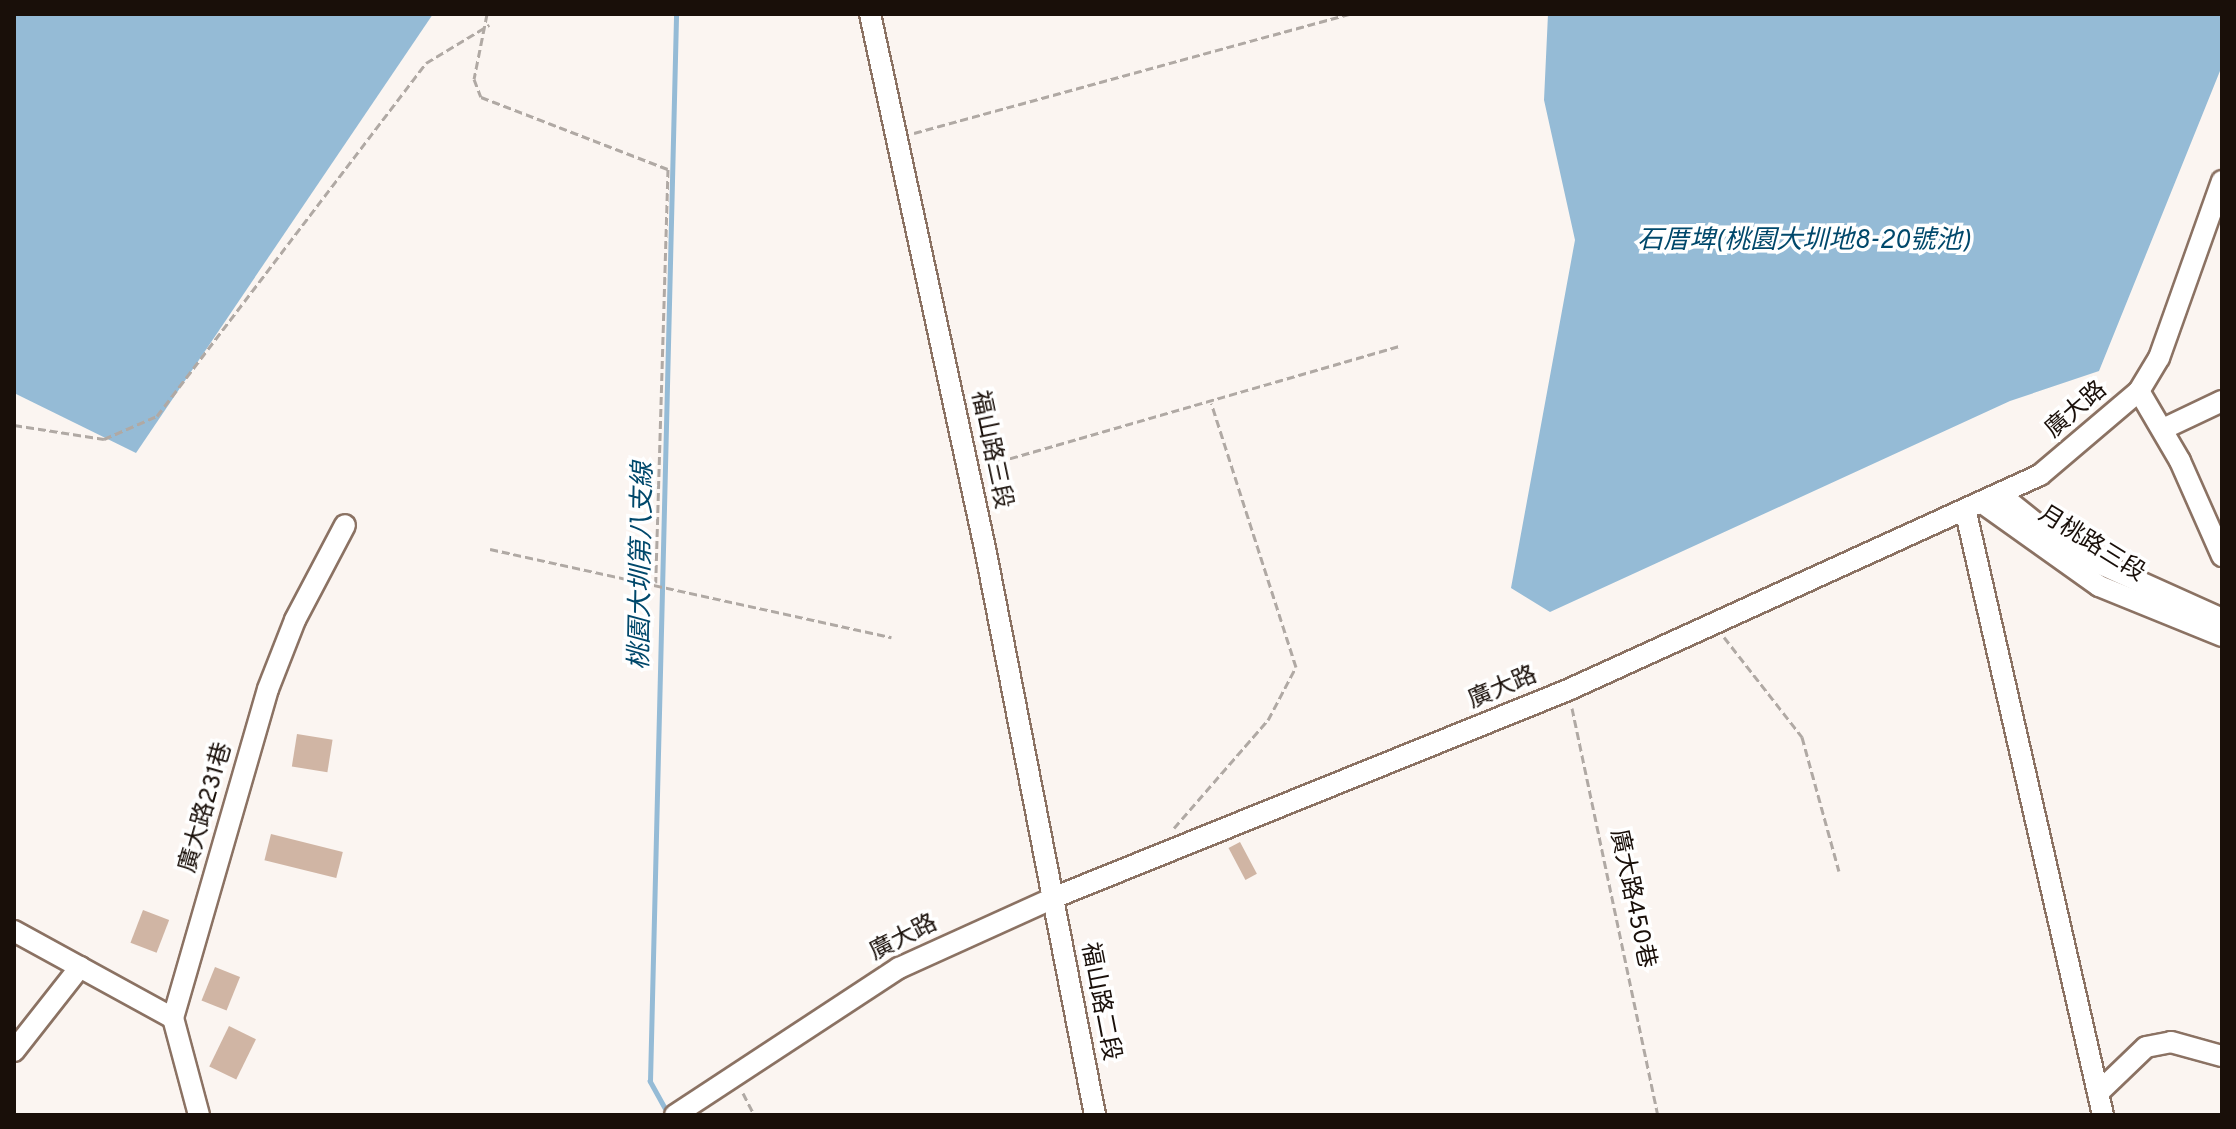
<!DOCTYPE html>
<html>
<head>
<meta charset="utf-8">
<style>
	body { margin:0 }
	#map { position:relative; width:2236px; height:1129px; overflow:hidden; background:#fbf5f1; font-family:Overpass,"Noto Sans TC",sans-serif }
	div>[style] { position:absolute }
	[style*='--x'] { left:calc(var(--x)*1px); top:calc(var(--y)*1px); width:calc(var(--w)*1px); rotate:calc(var(--a)*1deg) }
	.water>* { inset:0; background:#95bbd6 }
	.stream>* { height:5px; margin:-2.5px; padding:0 2.5px; transform-origin:2.5px; border-radius:2.5px; background:#95bbd6 }
	.building>* { inset:0; background:#d0b5a4; transform-origin:0 0 }
	.path>* { height:3px; margin-top:-1.5px; transform-origin:0; background:repeating-linear-gradient(90deg,#b0a9a4 0 8px,transparent 0 12px) }
	.roads { filter:drop-shadow(2px 0 #8b7263) drop-shadow(-2px 0 #8b7263) drop-shadow(0 2px #8b7263) drop-shadow(0 -2px #8b7263) }
	.minor>* { height:20px; margin:-10px; padding:0 10px; transform-origin:10px; border-radius:10px; background:#fff }
	span { translate:-50% -50%; white-space:nowrap; text-align:center; line-height:1.15; -webkit-text-stroke:7px #fff; paint-order:stroke }
	.street-label { font-size:24px; color:#190f09 }
	.water-label { font-size:26px; color:#00486b; font-style:italic }
	.frame { position:absolute; inset:0; border:16px solid #190f09; pointer-events:none }
</style>
</head>
<body>
<div id="map">
	<div class="water">
		<i style="clip-path:polygon(14px 14px,433px 14px,136px 453px,14px 393px)"></i>
		<i style="clip-path:polygon(1548px 14px,2222px 14px,2222px 66px,2099px 371px,2010px 401px,1550px 612px,1511px 588px,1575px 240px,1544px 100px)"></i>
	</div>
	<div class="stream">
		<i style="--x:668;--y:1114;--w:38;--a:-119"></i>
		<i style="--x:650;--y:1081;--w:1067;--a:-88.6"></i>
	</div>
	<div class="building">
		<i style="left:297px;top:734px;width:36px;height:33px;rotate:9deg"></i>
		<i style="left:271px;top:834px;width:74px;height:27px;rotate:14deg"></i>
		<i style="left:1240px;top:842px;width:36px;height:13px;rotate:62deg"></i>
		<i style="left:143px;top:910px;width:28px;height:35px;rotate:21deg"></i>
		<i style="left:215px;top:967px;width:27px;height:36px;rotate:22deg"></i>
		<i style="left:229px;top:1026px;width:30px;height:45px;rotate:26deg"></i>
	</div>
	<div class="path">
		<i style="--x:487;--y:14;--w:66;--a:101.3"></i>
		<i style="--x:474;--y:79;--w:19;--a:69"></i>
		<i style="--x:481;--y:97;--w:200;--a:21.1"></i>
		<i style="--x:668;--y:169;--w:414;--a:91.7"></i>
		<i style="--x:914;--y:133;--w:451;--a:-15.3"></i>
		<i style="--x:14;--y:425;--w:91;--a:8.8"></i>
		<i style="--x:104;--y:439;--w:58;--a:-23.5"></i>
		<i style="--x:157;--y:416;--w:444;--a:-52.7"></i>
		<i style="--x:426;--y:63;--w:74;--a:-31.1"></i>
		<i style="--x:987;--y:465;--w:429;--a:-16.1"></i>
		<i style="--x:490;--y:549;--w:411;--a:12.4"></i>
		<i style="--x:1724;--y:637;--w:127;--a:52"></i>
		<i style="--x:1802;--y:737;--w:139;--a:74.6"></i>
		<i style="--x:1572;--y:708;--w:416;--a:78.1"></i>
		<i style="--x:1174;--y:828;--w:143;--a:-49"></i>
		<i style="--x:1268;--y:720;--w:60;--a:-62.2"></i>
		<i style="--x:1296;--y:667;--w:277;--a:-107.8"></i>
		<i style="--x:743;--y:1093;--w:25;--a:63"></i>
	</div>
	<div class="roads">
		<div class="minor">
			<i style="--x:870;--y:14;--w:546;--a:77.85"></i>
			<i style="--x:985;--y:548;--w:578;--a:79.02"></i>
			<i style="--x:2139;--y:391;--w:81;--a:59.6"></i>
			<i style="--x:2180;--y:461;--w:104;--a:66.1"></i>
			<i style="--x:2163;--y:429;--w:65;--a:-25.4"></i>
			<i style="--x:2002;--y:496;--w:64;--a:38.7"></i>
			<i style="--x:2052;--y:536;--w:53;--a:30.4"></i>
			<i style="--x:2098;--y:563;--w:136;--a:24.3"></i>
			<i style="--x:1984;--y:504;--w:141;--a:35.5"></i>
			<i style="--x:2099;--y:586;--w:133;--a:22.1"></i>
			<i style="--x:1966;--y:513;--w:617;--a:77.18"></i>
			<i style="--x:14;--y:931;--w:181;--a:28.7"></i>
			<i style="--x:14;--y:1051;--w:107;--a:-51.8"></i>
			<i style="--x:2098;--y:1093;--w:66;--a:-43.8"></i>
			<i style="--x:2146;--y:1047;--w:25;--a:-11"></i>
			<i style="--x:2171;--y:1042;--w:53;--a:15.4"></i>
			<i style="--x:199;--y:1115;--w:100;--a:-105"></i>
			<i style="--x:173;--y:1018;--w:342;--a:-73.9"></i>
			<i style="--x:268;--y:689;--w:74;--a:-68.6"></i>
			<i style="--x:295;--y:620;--w:107;--a:-62.2"></i>
			<i style="--x:675;--y:1115;--w:268;--a:-33.3"></i>
			<i style="--x:899;--y:968;--w:169;--a:-24.4"></i>
			<i style="--x:1053;--y:898;--w:555;--a:-21.99"></i>
			<i style="--x:1568;--y:690;--w:519;--a:-24.49"></i>
			<i style="--x:2040;--y:475;--w:130;--a:-40.3"></i>
			<i style="--x:2139;--y:391;--w:39;--a:-59"></i>
			<i style="--x:2159;--y:358;--w:188;--a:-70.4"></i>
		</div>
	</div>
	<div class="street-label">
		<span style="left:2077px;top:411px;rotate:-41deg">廣大路</span>
		<span style="left:990px;top:450px;rotate:78deg">福山路三段</span>
		<span style="left:2091px;top:545px;rotate:32deg">月桃路三段</span>
		<span style="left:1503px;top:689px;rotate:-23deg">廣大路</span>
		<span style="left:207px;top:808px;rotate:-74deg">廣大路231巷</span>
		<span style="left:1631px;top:899px;rotate:78deg">廣大路450巷</span>
		<span style="left:904px;top:939px;rotate:-27deg">廣大路</span>
		<span style="left:1099px;top:1002px;rotate:79deg">福山路二段</span>
	</div>
	<div class="water-label">
		<span style="left:1804px;top:242px">石厝埤(桃園大圳地8-20號池)</span>
		<span style="left:643px;top:566px;rotate:-89deg">桃園大圳第八支線</span>
	</div>
	<div class="frame"></div>
</div>
</body>
</html>
